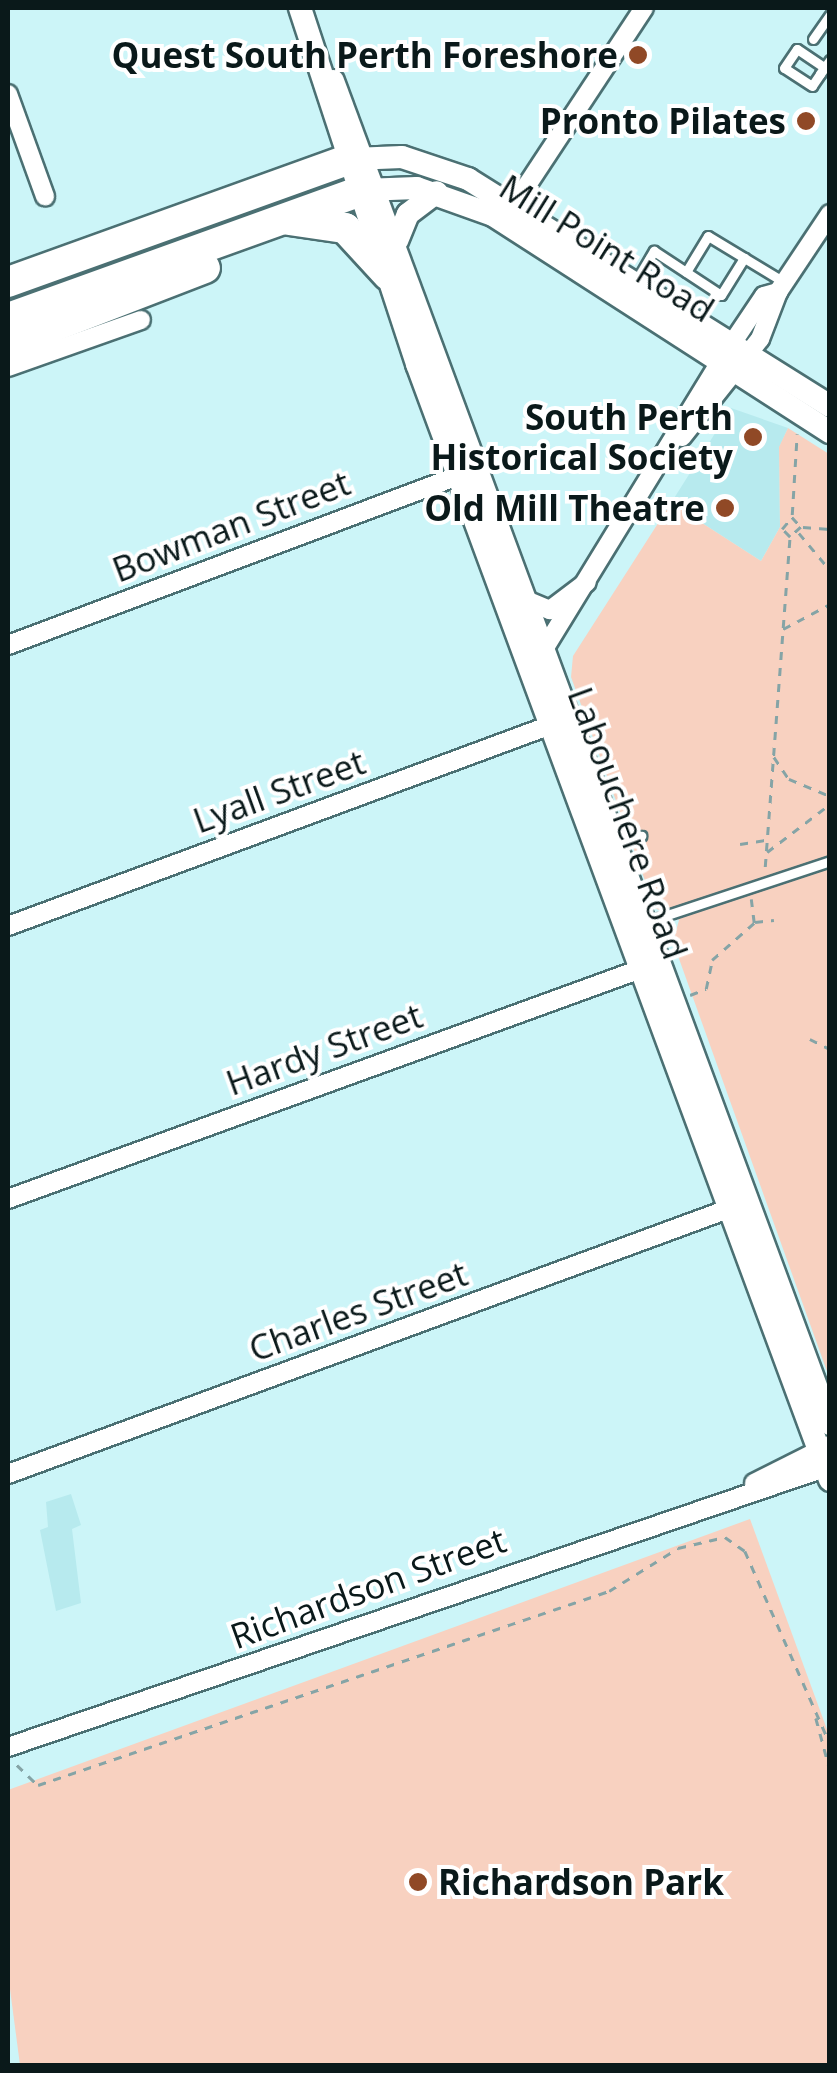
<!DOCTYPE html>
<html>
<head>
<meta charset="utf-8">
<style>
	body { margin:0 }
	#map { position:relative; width:837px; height:2073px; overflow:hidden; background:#ccf5f8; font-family:"Open Sans",sans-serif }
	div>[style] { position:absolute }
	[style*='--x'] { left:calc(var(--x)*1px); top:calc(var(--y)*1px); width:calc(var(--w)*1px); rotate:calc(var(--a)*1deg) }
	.built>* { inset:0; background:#b7eaee }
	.green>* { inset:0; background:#f8d1c0 }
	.path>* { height:2.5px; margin-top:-1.25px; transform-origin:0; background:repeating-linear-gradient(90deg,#85a4a6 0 8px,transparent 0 16px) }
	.roads { filter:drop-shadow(2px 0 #4b7073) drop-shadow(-2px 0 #4b7073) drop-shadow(0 2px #4b7073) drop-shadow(0 -2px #4b7073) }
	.lane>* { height:9px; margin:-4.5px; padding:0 4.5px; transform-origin:4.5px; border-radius:4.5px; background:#fff }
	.street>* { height:18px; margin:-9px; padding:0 9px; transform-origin:9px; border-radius:9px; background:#fff }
	.secondary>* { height:22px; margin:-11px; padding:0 11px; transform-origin:11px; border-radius:11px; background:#fff }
	.highway>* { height:30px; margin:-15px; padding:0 15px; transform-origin:15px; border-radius:15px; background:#fff }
	.dots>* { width:28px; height:28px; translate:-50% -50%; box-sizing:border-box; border:5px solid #fff; border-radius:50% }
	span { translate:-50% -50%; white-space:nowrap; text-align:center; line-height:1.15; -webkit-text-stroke:8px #fff; paint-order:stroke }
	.poi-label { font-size:35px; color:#0a191a; font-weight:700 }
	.right { translate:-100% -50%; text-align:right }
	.left { translate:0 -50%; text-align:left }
	.street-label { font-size:35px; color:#0a191a }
	.frame { position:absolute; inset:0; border:10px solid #0a191a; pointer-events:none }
</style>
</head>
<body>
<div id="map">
	<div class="built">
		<i style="clip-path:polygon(731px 408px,788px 428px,779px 448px,780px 527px,761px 561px,671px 503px)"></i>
		<i style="clip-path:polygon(71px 1494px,81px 1525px,72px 1529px,81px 1603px,56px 1611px,40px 1530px,48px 1527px,46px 1502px)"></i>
	</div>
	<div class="green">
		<i style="clip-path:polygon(788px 428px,829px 454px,829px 1377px,673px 942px,679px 920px,655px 908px,571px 677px,573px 656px,671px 503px,761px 561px,780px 527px,779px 447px)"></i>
		<i style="clip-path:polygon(750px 1519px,829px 1735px,829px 2065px,20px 2065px,8px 1974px,8px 1790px)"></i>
	</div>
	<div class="path">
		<i style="--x:792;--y:515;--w:81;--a:-86.5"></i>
		<i style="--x:803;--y:527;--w:27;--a:4"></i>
		<i style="--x:799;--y:533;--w:48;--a:50"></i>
		<i style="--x:783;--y:629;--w:53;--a:-28"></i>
		<i style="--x:774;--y:757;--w:27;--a:56"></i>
		<i style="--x:789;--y:779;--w:44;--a:22.5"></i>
		<i style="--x:740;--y:844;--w:25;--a:-9"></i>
		<i style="--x:767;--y:852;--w:79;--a:-37.3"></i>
		<i style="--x:765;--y:867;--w:331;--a:-85.7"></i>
		<i style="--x:790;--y:537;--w:11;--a:-135"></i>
		<i style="--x:782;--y:529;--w:16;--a:-50"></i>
		<i style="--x:792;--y:517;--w:13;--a:48"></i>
		<i style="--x:801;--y:527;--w:15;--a:138"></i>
		<i style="--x:755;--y:922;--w:19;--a:-6"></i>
		<i style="--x:690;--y:995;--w:17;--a:-21"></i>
		<i style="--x:706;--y:989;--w:30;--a:-78"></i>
		<i style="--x:712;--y:960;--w:56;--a:-41.4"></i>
		<i style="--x:754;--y:923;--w:24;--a:-97"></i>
		<i style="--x:810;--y:1039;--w:22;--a:27"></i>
		<i style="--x:816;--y:1718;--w:54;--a:74.9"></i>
		<i style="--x:17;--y:1765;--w:29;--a:44"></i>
		<i style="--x:38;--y:1785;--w:603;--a:-18.77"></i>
		<i style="--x:609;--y:1591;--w:81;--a:-31.9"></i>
		<i style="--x:678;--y:1548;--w:48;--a:-13.2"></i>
		<i style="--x:725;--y:1537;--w:24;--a:35"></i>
		<i style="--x:745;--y:1551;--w:211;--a:66.2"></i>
		<i style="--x:8;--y:2056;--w:10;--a:84"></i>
	</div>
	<div class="roads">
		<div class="lane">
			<i style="--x:813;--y:39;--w:29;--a:-55"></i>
			<i style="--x:830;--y:60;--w:17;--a:126"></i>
			<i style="--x:820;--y:74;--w:14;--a:124"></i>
			<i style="--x:812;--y:86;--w:33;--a:-147"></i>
			<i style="--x:784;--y:68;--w:23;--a:-56"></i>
			<i style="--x:797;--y:49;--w:34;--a:34"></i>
			<i style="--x:825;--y:68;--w:9;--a:-54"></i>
			<i style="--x:686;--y:272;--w:42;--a:-58.6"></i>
			<i style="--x:708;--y:236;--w:89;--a:31.2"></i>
			<i style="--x:637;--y:280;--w:34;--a:-60"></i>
			<i style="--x:654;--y:251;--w:80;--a:33.3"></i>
			<i style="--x:721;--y:295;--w:44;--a:-58.1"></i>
			<i style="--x:621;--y:844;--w:22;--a:-22"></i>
			<i style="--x:649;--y:921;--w:191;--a:-18.3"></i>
		</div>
		<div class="street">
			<i style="--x:8;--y:94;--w:109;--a:70.1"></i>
			<i style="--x:514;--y:205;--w:236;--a:-56.6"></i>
			<i style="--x:8;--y:367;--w:141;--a:-19.5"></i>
			<i style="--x:682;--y:437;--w:125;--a:-51.5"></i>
			<i style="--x:760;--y:339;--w:50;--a:-69"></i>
			<i style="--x:778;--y:292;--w:94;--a:-56.3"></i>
			<i style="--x:526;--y:600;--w:26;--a:23"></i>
			<i style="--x:550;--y:610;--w:46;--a:-37.1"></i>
			<i style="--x:8;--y:645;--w:495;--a:-20.6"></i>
			<i style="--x:538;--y:659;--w:351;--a:-58.5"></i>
			<i style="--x:721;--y:360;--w:77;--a:-56.1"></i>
			<i style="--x:764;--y:296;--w:15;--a:-16"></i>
			<i style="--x:8;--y:926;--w:588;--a:-20.32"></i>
			<i style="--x:8;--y:1199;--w:682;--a:-19.98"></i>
			<i style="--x:8;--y:1474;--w:770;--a:-20.2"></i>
			<i style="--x:754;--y:1483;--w:85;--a:-26.6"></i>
			<i style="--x:8;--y:1747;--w:869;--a:-18.87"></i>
		</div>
		<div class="secondary">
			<i style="--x:300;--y:8;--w:375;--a:71.8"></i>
			<i style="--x:417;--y:364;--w:1190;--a:69.69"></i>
			<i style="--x:333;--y:81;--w:1432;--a:69.69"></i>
			<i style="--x:353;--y:159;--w:49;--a:-2.3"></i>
			<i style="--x:402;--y:157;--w:70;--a:18.4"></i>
			<i style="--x:468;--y:179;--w:427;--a:32.1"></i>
			<i style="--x:363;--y:190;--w:54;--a:-2.1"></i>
			<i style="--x:417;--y:188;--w:81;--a:19.6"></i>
			<i style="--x:493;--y:215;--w:401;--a:32.8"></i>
			<i style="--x:397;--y:241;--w:29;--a:-68"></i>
			<i style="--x:408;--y:214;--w:36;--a:-37"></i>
		</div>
		<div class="highway">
			<i style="--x:289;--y:220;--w:57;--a:8.1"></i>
			<i style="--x:345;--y:228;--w:64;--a:47.5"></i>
			<i style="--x:8;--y:282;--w:360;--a:-19.8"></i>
			<i style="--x:8;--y:318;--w:374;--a:-19.8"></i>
			<i style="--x:8;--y:344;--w:211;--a:-21.1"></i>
		</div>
	</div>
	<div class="dots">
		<i style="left:638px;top:55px;background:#904926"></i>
		<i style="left:806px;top:121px;background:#904926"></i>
		<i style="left:753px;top:437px;background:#904926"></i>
		<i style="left:725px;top:508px;background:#904926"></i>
		<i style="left:418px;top:1882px;background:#904926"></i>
	</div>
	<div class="poi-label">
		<span class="right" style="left:618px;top:55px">Quest South Perth Foreshore</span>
		<span class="right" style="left:786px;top:121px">Pronto Pilates</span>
		<span class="right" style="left:733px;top:437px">South Perth<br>Historical Society</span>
		<span class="right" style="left:705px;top:508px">Old Mill Theatre</span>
		<span class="left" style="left:438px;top:1882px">Richardson Park</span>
	</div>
	<div class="street-label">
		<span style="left:607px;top:248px;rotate:32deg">Mill Point Road</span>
		<span style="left:231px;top:526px;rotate:-21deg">Bowman Street</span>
		<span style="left:279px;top:791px;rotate:-20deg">Lyall Street</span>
		<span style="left:628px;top:823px;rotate:70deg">Labouchere Road</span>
		<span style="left:324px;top:1049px;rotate:-20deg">Hardy Street</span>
		<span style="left:358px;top:1311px;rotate:-20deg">Charles Street</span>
		<span style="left:368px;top:1588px;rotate:-20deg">Richardson Street</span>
	</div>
	<div class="frame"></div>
</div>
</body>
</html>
